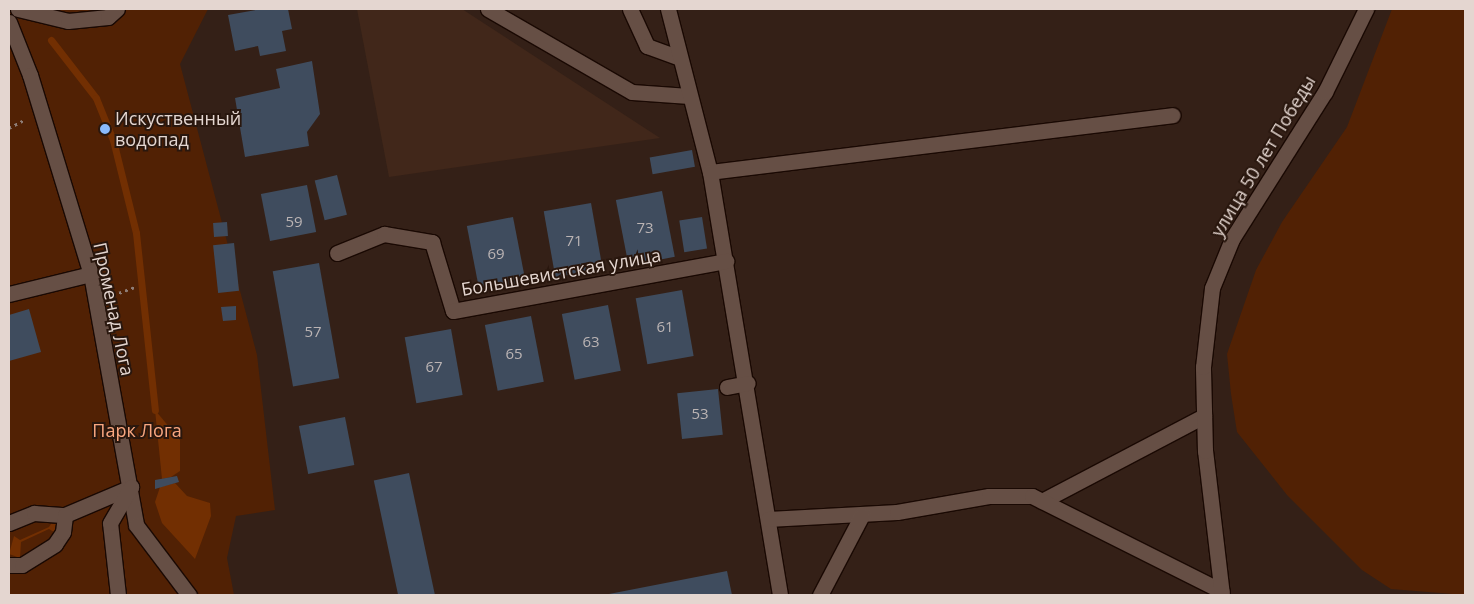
<!DOCTYPE html>
<html>
<head>
<meta charset="utf-8">
<style>
	body { margin:0 }
	#map { position:relative; width:1474px; height:604px; overflow:hidden; background:#342017; font-family:"Open Sans",sans-serif }
	div>[style] { position:absolute }
	[style*='--x'] { left:calc(var(--x)*1px); top:calc(var(--y)*1px); width:calc(var(--w)*1px); rotate:calc(var(--a)*1deg) }
	.built>* { inset:0; background:#41271a }
	.green>* { inset:0; background:#512104 }
	.water>* { inset:0; background:#722f02 }
	.stream>* { height:7px; margin:-3.5px; padding:0 3.5px; transform-origin:3.5px; border-radius:3.5px; background:#722f02 }
	.building>* { inset:0; background:#3f4c5e; transform-origin:0 0 }
	.path>* { height:3px; margin-top:-1.5px; transform-origin:0; background:repeating-linear-gradient(90deg,#8e7d76 0 2.5px,transparent 0 6.5px) }
	.roads { filter:drop-shadow(1px 0 #1a0903) drop-shadow(-1px 0 #1a0903) drop-shadow(0 1px #1a0903) drop-shadow(0 -1px #1a0903) }
	.minor>* { height:15px; margin:-7.5px; padding:0 7.5px; transform-origin:7.5px; border-radius:7.5px; background:#664f45 }
	.dots>* { width:14px; height:14px; translate:-50% -50%; box-sizing:border-box; border:2px solid #29170e; border-radius:50% }
	span { translate:-50% -50%; white-space:nowrap; text-align:center; line-height:1.15; -webkit-text-stroke:4px #29170e; paint-order:stroke }
	.number-label { font-size:15px; color:#bbb4b4 }
	.number-label span { -webkit-text-stroke-width:0 }
	.poi-label { font-size:18px; color:#e4d6d0 }
	.left { translate:0 -50%; text-align:left }
	.street-label { font-size:18px; color:#e4d6d0 }
	.park-label { font-size:18px; color:#f9a780 }
	.frame { position:absolute; inset:0; border:10px solid #e4d6d0; pointer-events:none }
</style>
</head>
<body>
<div id="map">
	<div class="built">
		<i style="clip-path:polygon(357px 9px,462px 9px,660px 138px,389px 177px)"></i>
	</div>
	<div class="green">
		<i style="clip-path:polygon(9px 9px,208px 9px,180px 64px,257px 355px,275px 510px,236px 516px,227px 558px,234px 595px,9px 595px)"></i>
		<i style="clip-path:polygon(1392px 9px,1465px 9px,1465px 595px,1391px 589px,1362px 570px,1287px 495px,1237px 432px,1231px 394px,1227px 354px,1256px 270px,1282px 222px,1347px 127px)"></i>
	</div>
	<div class="water">
		<i style="clip-path:polygon(155px 410px,180px 440px,180px 471px,171px 477px,162px 479px)"></i>
		<i style="clip-path:polygon(175px 483px,187px 496px,210px 503px,211px 516px,195px 559px,162px 523px,155px 502px,160px 487px)"></i>
		<i style="clip-path:polygon(54px 519px,60px 526px,57px 534px,49px 529px,21px 542px,20px 558px,9px 554px,14px 536px,20px 540px,49px 527px)"></i>
	</div>
	<div class="stream">
		<i style="--x:51;--y:40;--w:73;--a:52.2"></i>
		<i style="--x:96;--y:98;--w:45;--a:68"></i>
		<i style="--x:113;--y:140;--w:96;--a:76.1"></i>
		<i style="--x:136;--y:233;--w:178;--a:83.9"></i>
	</div>
	<div class="building">
		<i style="clip-path:polygon(261px 9px,288px 9px,292px 29px,282px 31px,286px 51px,260px 56px,258px 46px,235px 51px,228px 15px)"></i>
		<i style="clip-path:polygon(312px 61px,320px 114px,307px 132px,309px 146px,245px 157px,235px 98px,280px 88px,276px 69px)"></i>
		<i style="left:692px;top:150px;width:17px;height:43px;rotate:80deg"></i>
		<i style="left:337px;top:175px;width:41px;height:23px;rotate:76deg"></i>
		<i style="left:307px;top:185px;width:48px;height:47px;rotate:79deg"></i>
		<i style="left:662px;top:191px;width:67px;height:47px;rotate:79deg"></i>
		<i style="left:591px;top:203px;width:67px;height:48px;rotate:80deg"></i>
		<i style="left:513px;top:217px;width:67px;height:47px;rotate:79deg"></i>
		<i style="left:702px;top:217px;width:32px;height:23px;rotate:81deg"></i>
		<i style="left:227px;top:222px;width:14px;height:14px;rotate:86deg"></i>
		<i style="left:234px;top:243px;width:48px;height:21px;rotate:84deg"></i>
		<i style="left:319px;top:263px;width:117px;height:47px;rotate:80deg"></i>
		<i style="left:682px;top:290px;width:67px;height:47px;rotate:80deg"></i>
		<i style="left:608px;top:305px;width:67px;height:47px;rotate:79deg"></i>
		<i style="clip-path:polygon(236px 306px,236px 320px,223px 321px,221px 307px)"></i>
		<i style="clip-path:polygon(29px 309px,41px 352px,9px 361px,9px 315px)"></i>
		<i style="left:531px;top:316px;width:67px;height:47px;rotate:79deg"></i>
		<i style="left:451px;top:329px;width:67px;height:47px;rotate:80deg"></i>
		<i style="left:718px;top:389px;width:46px;height:41px;rotate:84deg"></i>
		<i style="left:345px;top:417px;width:49px;height:47px;rotate:79deg"></i>
		<i style="left:409px;top:473px;width:125px;height:36px;rotate:78deg"></i>
		<i style="clip-path:polygon(177px 476px,179px 482px,155px 489px,155px 480px)"></i>
		<i style="clip-path:polygon(727px 571px,732px 595px,609px 595px,609px 594px)"></i>
	</div>
	<div class="path">
		<i style="--x:9;--y:128;--w:17;--a:-28"></i>
		<i style="--x:113;--y:295;--w:23;--a:-20"></i>
	</div>
	<div class="roads">
		<div class="minor">
			<i style="--x:18;--y:9;--w:51;--a:13.5"></i>
			<i style="--x:68;--y:21;--w:40;--a:-5.7"></i>
			<i style="--x:108;--y:17;--w:12;--a:-42"></i>
			<i style="--x:488;--y:9;--w:166;--a:30"></i>
			<i style="--x:632;--y:92;--w:57;--a:4"></i>
			<i style="--x:630;--y:9;--w:41;--a:65.3"></i>
			<i style="--x:647;--y:46;--w:35;--a:20"></i>
			<i style="--x:668;--y:9;--w:168;--a:75.6"></i>
			<i style="--x:710;--y:172;--w:429;--a:80.6"></i>
			<i style="--x:9;--y:22;--w:57;--a:68.4"></i>
			<i style="--x:30;--y:75;--w:208;--a:73"></i>
			<i style="--x:91;--y:274;--w:255;--a:79.8"></i>
			<i style="--x:136;--y:525;--w:88;--a:52.9"></i>
			<i style="--x:710;--y:172;--w:466;--a:-7"></i>
			<i style="--x:337;--y:253;--w:51;--a:-22"></i>
			<i style="--x:384;--y:234;--w:49;--a:9.5"></i>
			<i style="--x:432;--y:242;--w:72;--a:73.1"></i>
			<i style="--x:453;--y:311;--w:278;--a:-10.4"></i>
			<i style="--x:9;--y:294;--w:84;--a:-13.7"></i>
			<i style="--x:727;--y:387;--w:21;--a:-11"></i>
			<i style="--x:1042;--y:501;--w:183;--a:-27.7"></i>
			<i style="--x:768;--y:519;--w:129;--a:-3.1"></i>
			<i style="--x:897;--y:512;--w:93;--a:-9.9"></i>
			<i style="--x:989;--y:496;--w:43;--a:0"></i>
			<i style="--x:1032;--y:496;--w:212;--a:26.6"></i>
			<i style="--x:9;--y:523;--w:27;--a:-22"></i>
			<i style="--x:34;--y:513;--w:31;--a:4"></i>
			<i style="--x:65;--y:515;--w:72;--a:-23"></i>
			<i style="--x:9;--y:565;--w:13;--a:0"></i>
			<i style="--x:22;--y:565;--w:39;--a:-32"></i>
			<i style="--x:55;--y:544;--w:14;--a:-56"></i>
			<i style="--x:63;--y:532;--w:17;--a:-83"></i>
			<i style="--x:118;--y:595;--w:72;--a:-96.3"></i>
			<i style="--x:110;--y:523;--w:42;--a:-59.7"></i>
			<i style="--x:820;--y:595;--w:90;--a:-62.3"></i>
			<i style="--x:1222;--y:595;--w:145;--a:-96.7"></i>
			<i style="--x:1205;--y:451;--w:84;--a:-91.4"></i>
			<i style="--x:1203;--y:367;--w:80;--a:-83.5"></i>
			<i style="--x:1212;--y:288;--w:53;--a:-67.8"></i>
			<i style="--x:1232;--y:239;--w:174;--a:-57.7"></i>
			<i style="--x:1325;--y:92;--w:93;--a:-63.7"></i>
		</div>
	</div>
	<div class="dots">
		<i style="left:105px;top:129px;background:#8abafc"></i>
	</div>
	<div class="number-label">
		<span style="left:294px;top:222px">59</span>
		<span style="left:645px;top:228px">73</span>
		<span style="left:574px;top:241px">71</span>
		<span style="left:496px;top:254px">69</span>
		<span style="left:665px;top:327px">61</span>
		<span style="left:313px;top:332px">57</span>
		<span style="left:591px;top:342px">63</span>
		<span style="left:514px;top:354px">65</span>
		<span style="left:434px;top:367px">67</span>
		<span style="left:700px;top:414px">53</span>
	</div>
	<div class="poi-label">
		<span class="left" style="left:115px;top:129px">Искуственный<br>водопад</span>
	</div>
	<div class="street-label">
		<span style="left:1263px;top:156px;rotate:-59deg">улица 50 лет Победы</span>
		<span style="left:561px;top:272px;rotate:-10deg">Большевистская улица</span>
		<span style="left:114px;top:309px;rotate:78deg">Променад Лога</span>
	</div>
	<div class="park-label">
		<span style="left:137px;top:430px">Парк Лога</span>
	</div>
	<div class="frame"></div>
</div>
</body>
</html>
